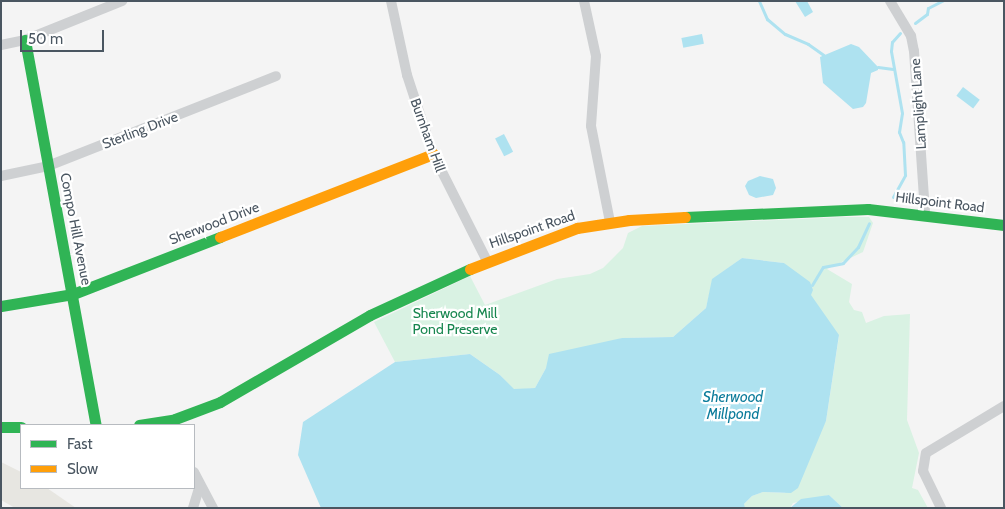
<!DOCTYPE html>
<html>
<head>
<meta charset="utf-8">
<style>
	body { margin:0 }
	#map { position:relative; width:1005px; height:509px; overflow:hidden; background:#f4f4f4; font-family:Cabin,sans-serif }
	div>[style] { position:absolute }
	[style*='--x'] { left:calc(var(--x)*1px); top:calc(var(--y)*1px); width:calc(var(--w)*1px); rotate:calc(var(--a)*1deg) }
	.green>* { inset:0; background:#d9f2e3 }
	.sand>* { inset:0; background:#e7e6e1 }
	.water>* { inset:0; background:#aee2f0; transform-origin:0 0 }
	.stream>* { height:3px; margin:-1.5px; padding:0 1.5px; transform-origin:1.5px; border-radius:1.5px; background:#aee2f0 }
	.street>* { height:10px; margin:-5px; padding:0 5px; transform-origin:5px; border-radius:5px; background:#ced0d2 }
	.fast>* { height:11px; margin:-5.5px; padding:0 5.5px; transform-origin:5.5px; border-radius:5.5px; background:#30b455 }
	.slow>* { height:11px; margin:-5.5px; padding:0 5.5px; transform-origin:5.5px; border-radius:5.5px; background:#ff9f0a }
	span { translate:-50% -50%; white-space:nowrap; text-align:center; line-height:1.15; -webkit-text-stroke:4.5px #fff; paint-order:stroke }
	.street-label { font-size:14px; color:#4a5661 }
	.park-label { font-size:14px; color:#17864f }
	.water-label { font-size:15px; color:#0c7c9b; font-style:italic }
	.frame { position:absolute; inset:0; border:2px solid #4a5661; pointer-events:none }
	.legend { position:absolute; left:20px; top:424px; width:175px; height:65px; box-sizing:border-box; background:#fff; border:1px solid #b7bbc0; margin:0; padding:6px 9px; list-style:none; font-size:15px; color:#4a5661 }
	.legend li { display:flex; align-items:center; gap:10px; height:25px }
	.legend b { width:25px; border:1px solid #b7bbc0 }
	.scale { position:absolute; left:20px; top:30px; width:84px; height:22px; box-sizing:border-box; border:2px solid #4a5661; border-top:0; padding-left:6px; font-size:15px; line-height:18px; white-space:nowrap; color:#4a5661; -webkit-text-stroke:4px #fff; paint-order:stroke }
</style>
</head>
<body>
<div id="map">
	<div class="green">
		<i style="clip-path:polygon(843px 217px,869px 217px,873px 223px,863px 252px,827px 269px,852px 284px,849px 302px,854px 310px,862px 312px,866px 323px,884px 316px,910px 314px,907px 420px,919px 453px,912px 488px,918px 490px,928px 508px,843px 508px,829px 495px,793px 503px,790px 508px,745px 508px,743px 505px,752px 496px,763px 492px,785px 493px,826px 421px,839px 336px,784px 263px,742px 258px,713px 279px,706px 308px,673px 337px,622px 338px,546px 368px,535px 388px,514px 390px,500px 375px,470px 354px,395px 362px,374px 322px,470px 276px,485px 305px,557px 279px,590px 274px,603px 268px,623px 248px,628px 233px,642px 226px)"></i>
	</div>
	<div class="sand">
		<i style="clip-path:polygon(1px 462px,21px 472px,21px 488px,47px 488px,76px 508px,15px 508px,1px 500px)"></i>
	</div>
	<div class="water">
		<i style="clip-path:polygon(795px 1px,807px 1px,813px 12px,805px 17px)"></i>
		<i style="left:702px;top:34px;width:10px;height:21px;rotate:79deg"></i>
		<i style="clip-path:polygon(851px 44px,859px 47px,878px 67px,878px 70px,871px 73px,866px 103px,863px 107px,853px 109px,823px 83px,820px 57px)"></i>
		<i style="left:963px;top:87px;width:21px;height:11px;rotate:37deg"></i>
		<i style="left:504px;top:134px;width:20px;height:10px;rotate:63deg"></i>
		<i style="clip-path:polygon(760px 176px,773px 179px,776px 188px,773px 195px,756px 198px,749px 195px,745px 186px,748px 181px)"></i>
		<i style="clip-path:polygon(742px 258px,784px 263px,810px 282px,813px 290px,811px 295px,839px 335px,826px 421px,798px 488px,791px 493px,763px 492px,752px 496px,744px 504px,745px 508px,321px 508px,298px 455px,303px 422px,395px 362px,470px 354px,500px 375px,514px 389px,535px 388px,546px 368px,549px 354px,622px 338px,673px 337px,706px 308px,712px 279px)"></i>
		<i style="clip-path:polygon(829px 495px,843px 508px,790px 508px,801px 499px)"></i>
	</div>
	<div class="stream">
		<i style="--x:759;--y:1;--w:20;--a:66"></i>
		<i style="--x:767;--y:19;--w:23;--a:40"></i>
		<i style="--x:785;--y:34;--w:25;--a:23"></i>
		<i style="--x:808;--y:44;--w:19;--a:35"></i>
		<i style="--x:915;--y:23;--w:15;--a:-37"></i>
		<i style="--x:927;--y:14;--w:6;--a:-81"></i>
		<i style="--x:928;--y:8;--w:16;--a:-27"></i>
		<i style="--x:878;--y:67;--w:15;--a:8"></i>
		<i style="--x:893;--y:197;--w:25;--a:-61"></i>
		<i style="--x:905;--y:175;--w:33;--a:-93"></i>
		<i style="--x:903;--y:142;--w:11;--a:-112"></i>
		<i style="--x:899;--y:132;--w:19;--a:-81"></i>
		<i style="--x:902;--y:113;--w:63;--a:-100.1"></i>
		<i style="--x:891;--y:51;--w:9;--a:-84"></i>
		<i style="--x:892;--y:42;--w:12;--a:-48"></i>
		<i style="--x:812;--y:285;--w:21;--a:-59"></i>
		<i style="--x:823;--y:267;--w:20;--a:-11"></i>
		<i style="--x:843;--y:263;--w:22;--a:-47"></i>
		<i style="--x:858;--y:247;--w:26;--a:-65"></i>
	</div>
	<div class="street">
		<i style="--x:391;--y:1;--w:76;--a:77.8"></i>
		<i style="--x:407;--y:75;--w:83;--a:71.8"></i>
		<i style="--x:433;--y:154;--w:120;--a:63.2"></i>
		<i style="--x:584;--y:1;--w:56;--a:77.7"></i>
		<i style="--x:596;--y:56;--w:70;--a:94.1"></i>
		<i style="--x:591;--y:126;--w:98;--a:78.8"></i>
		<i style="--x:890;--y:1;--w:41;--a:59"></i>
		<i style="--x:911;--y:36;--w:15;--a:79"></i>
		<i style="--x:914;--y:51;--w:163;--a:86.1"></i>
		<i style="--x:1;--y:45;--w:25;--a:-12"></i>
		<i style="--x:25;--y:40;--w:105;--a:-21.9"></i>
		<i style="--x:1;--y:176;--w:48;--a:-12"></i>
		<i style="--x:48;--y:166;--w:245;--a:-21.5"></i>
		<i style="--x:194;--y:472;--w:41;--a:62.2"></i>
		<i style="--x:193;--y:508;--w:24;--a:-73"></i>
		<i style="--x:941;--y:508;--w:41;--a:-115.9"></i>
		<i style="--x:923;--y:471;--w:18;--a:-81"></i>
		<i style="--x:926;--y:453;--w:91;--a:-31.1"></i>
	</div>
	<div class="fast">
		<i style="--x:25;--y:40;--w:391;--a:79.6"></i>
		<i style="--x:685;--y:217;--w:183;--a:-2.5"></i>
		<i style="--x:868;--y:209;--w:137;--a:6.7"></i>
		<i style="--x:1;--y:306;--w:73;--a:-9.5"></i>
		<i style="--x:73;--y:294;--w:158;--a:-21.2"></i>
		<i style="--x:139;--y:425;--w:36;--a:-9"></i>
		<i style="--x:175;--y:419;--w:48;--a:-20.7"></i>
		<i style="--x:220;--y:402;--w:173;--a:-30.1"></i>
		<i style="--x:370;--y:315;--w:110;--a:-24.7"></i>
		<i style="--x:1;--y:427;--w:20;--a:0"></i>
	</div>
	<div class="slow">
		<i style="--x:220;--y:237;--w:229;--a:-21.3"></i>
		<i style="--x:470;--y:269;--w:115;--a:-21"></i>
		<i style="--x:577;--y:228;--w:53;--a:-8.7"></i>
		<i style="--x:629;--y:220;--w:56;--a:-3.1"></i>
	</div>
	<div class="street-label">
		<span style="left:918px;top:104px;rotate:-94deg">Lamplight Lane</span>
		<span style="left:140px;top:130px;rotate:-21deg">Sterling Drive</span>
		<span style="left:428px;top:135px;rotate:70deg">Burnham Hill</span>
		<span style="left:940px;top:202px;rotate:7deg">Hillspoint Road</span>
		<span style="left:214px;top:223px;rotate:-21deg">Sherwood Drive</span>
		<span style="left:76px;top:229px;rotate:79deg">Compo Hill Avenue</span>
		<span style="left:532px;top:229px;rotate:-19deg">Hillspoint Road</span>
	</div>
	<div class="park-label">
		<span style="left:455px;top:321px">Sherwood Mill<br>Pond Preserve</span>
	</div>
	<div class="water-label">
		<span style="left:733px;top:406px">Sherwood<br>Millpond</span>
	</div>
	<div class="frame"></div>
	<ul class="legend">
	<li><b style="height:6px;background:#30b455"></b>Fast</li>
	<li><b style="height:6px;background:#ff9f0a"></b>Slow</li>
	</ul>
	<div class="scale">50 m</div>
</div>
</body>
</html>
